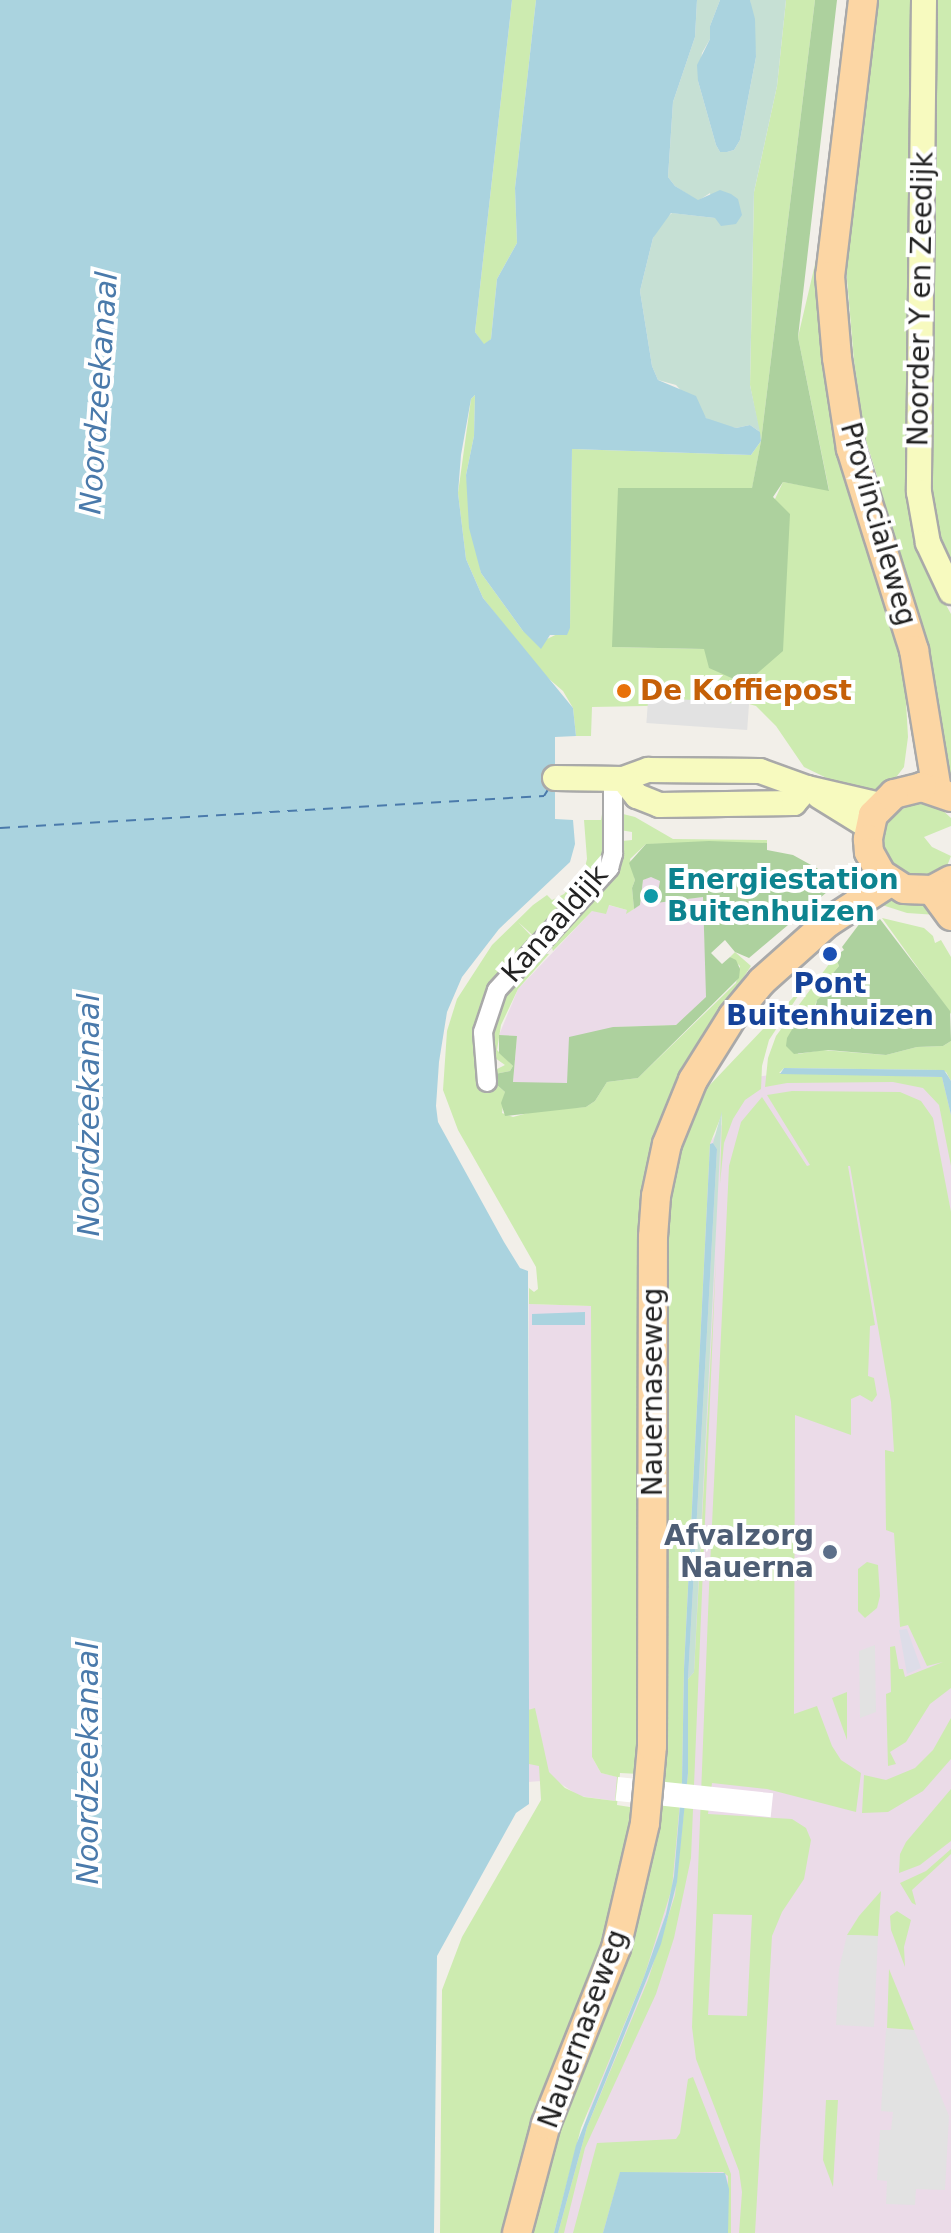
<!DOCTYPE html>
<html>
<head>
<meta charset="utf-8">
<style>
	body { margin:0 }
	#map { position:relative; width:951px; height:2233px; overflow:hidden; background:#f2efe9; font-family:"DejaVu Sans",sans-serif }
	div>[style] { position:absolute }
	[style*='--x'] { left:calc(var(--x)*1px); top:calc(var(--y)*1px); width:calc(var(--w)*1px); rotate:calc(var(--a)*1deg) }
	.industrial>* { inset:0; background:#ebdbe8 }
	.grass>* { inset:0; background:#cdebb0 }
	.forest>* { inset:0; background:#add19e }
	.wetland>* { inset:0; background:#c6e0d4 }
	.parking>* { inset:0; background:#e2e2e2; transform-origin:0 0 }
	.plaza>* { inset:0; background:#dddde8 }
	.water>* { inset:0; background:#aad3df }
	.pier>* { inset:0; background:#fff; transform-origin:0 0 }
	.ferry>* { height:2px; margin-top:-1px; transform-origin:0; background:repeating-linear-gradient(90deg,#4a7aab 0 10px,transparent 0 18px) }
	.roads { filter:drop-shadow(2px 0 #a9a9a9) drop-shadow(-2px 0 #a9a9a9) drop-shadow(0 2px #a9a9a9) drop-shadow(0 -2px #a9a9a9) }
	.street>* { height:18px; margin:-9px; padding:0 9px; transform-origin:9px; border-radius:9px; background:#fff }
	.secondary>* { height:24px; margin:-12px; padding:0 12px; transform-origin:12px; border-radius:12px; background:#f7fabf }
	.primary>* { height:28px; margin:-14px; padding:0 14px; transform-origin:14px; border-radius:14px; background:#fcd6a4 }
	.dots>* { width:22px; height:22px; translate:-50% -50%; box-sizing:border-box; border:4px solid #fff; border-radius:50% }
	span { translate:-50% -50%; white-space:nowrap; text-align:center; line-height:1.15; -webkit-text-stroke:8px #fff; paint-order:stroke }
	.street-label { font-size:28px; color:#222 }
	.food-label { font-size:28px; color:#c56008; font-weight:700 }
	.left { translate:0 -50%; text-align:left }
	.culture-label { font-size:28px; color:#0d838f; font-weight:700 }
	.transit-label { font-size:28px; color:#164399; font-weight:700 }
	.service-label { font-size:28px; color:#4e5e75; font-weight:700 }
	.right { translate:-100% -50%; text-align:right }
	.water-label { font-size:30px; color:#4a7aab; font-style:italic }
</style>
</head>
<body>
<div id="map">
	<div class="industrial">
		<i style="clip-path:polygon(652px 876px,661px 882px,657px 902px,703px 897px,707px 997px,676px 1025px,613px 1027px,568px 1083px,513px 1083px,517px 1036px,499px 1035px,518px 989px,593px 910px,608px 905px,627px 910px,627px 913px,640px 905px,643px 880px)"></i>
		<i style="clip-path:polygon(779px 1073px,949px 1075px,951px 1081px,951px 2233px,554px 2233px,682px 1781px,684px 1669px,710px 1143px,752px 1078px)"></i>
		<i style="clip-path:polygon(529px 1304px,591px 1306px,592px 1757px,601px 1773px,618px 1777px,615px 1801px,579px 1796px,555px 1780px,528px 1782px)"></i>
	</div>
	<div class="grass">
		<i style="clip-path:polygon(512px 0,536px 0,515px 188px,517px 243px,497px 279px,491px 339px,484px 345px,475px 332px)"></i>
		<i style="clip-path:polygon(786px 0,815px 0,761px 441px,752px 489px,612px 647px,704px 649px,783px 482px,829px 490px,798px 337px,816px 260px,820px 308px,903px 650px,908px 737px,904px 767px,890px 785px,869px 792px,837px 783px,804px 767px,776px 726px,756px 706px,749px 704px,592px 707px,591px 736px,576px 736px,573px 708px,563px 691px,541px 672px,483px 598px,466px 559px,458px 493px,471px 399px,475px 395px,474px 436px,466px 475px,481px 573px,523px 631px,547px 639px,570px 628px,572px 449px,751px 455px,761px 441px,750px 385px,754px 192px,777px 86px)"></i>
		<i style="clip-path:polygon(874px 0,915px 0,913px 424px,935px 585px,951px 614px,951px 785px,944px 775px,932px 669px,923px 631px,875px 494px,877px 476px,865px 437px,854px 361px,845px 256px)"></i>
		<i style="clip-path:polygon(935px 0,951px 0,951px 567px,934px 520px,929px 476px)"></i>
		<i style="clip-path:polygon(917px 802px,939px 807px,951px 818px,951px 826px,924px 837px,932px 847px,951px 856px,947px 866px,928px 876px,912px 876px,899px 870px,888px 858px,883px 843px,885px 827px,893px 814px)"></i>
		<i style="clip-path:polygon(602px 814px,608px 820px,609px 838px,608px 855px,601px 872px,536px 938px,518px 922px,535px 940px,500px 977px,483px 1015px,480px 1034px,483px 1085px,491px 1084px,491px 1072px,505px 1065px,488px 1053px,489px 1028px,496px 1003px,509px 980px,536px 952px,549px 954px,518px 989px,501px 1025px,497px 1050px,513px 1066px,510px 1071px,495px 1074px,496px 1084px,505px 1092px,502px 1113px,513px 1117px,539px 1110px,586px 1107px,595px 1101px,607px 1082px,638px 1078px,736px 983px,740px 966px,730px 957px,735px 952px,751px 966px,701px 1042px,673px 1096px,655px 1152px,645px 1205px,641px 1253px,641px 1745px,640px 1774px,620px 1773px,617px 1805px,636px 1808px,619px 1899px,593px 1982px,539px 2117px,509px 2233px,440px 2233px,442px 1990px,462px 1937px,541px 1800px,539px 1766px,529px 1764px,528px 1710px,535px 1708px,549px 1772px,565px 1788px,584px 1797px,615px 1801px,617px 1777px,601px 1773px,592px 1757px,591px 1306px,529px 1304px,529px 1288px,534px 1292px,538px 1289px,536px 1267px,458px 1130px,443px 1090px,447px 1031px,457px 999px,492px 945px,533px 905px,547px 895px,552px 900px,564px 894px,584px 871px,587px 859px,584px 820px,601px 820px)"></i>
		<i style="clip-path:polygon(623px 814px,635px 817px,673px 839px,767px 840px,767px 843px,646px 844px,630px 859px,635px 880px,632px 888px,634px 909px,626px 914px,627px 910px,609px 905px,606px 914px,592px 911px,553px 951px,550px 942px,622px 841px,632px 840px,632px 832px,620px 830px,618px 821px)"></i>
		<i style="clip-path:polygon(892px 897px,928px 903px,937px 915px,907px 913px,879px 904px)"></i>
		<i style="clip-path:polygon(882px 918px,924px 928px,933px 936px,935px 943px,941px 940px,951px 957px,951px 1014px)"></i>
		<i style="clip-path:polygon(835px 956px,839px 966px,828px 979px,825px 993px,816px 1002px,814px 1013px,795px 1025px,798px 1054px,822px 1050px,886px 1055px,917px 1047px,943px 1046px,951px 1041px,951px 1081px,946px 1072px,940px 1070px,784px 1068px,779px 1073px,942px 1077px,951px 1115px,951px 1166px,939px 1105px,923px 1088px,893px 1082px,787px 1083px,765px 1087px,768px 1058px,776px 1036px)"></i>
		<i style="clip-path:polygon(806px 984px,769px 1040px,762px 1066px,761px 1089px,745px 1100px,733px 1119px,724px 1143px,720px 1184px,722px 1114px,710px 1144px,684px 1669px,682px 1781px,672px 1888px,644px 1977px,581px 2128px,554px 2233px,529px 2233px,547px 2158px,630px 1940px,667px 1209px,672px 1167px,691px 1114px,706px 1089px)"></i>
		<i style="clip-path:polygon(evenodd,792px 1091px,900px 1092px,921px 1101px,933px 1118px,951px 1212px,951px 1688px,930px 1704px,906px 1742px,890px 1752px,896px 1764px,888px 1766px,886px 1694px,891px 1692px,890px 1647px,895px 1646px,899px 1669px,903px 1669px,905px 1677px,943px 1662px,927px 1666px,908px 1625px,900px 1627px,894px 1533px,886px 1530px,885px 1450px,894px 1452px,891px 1402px,850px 1166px,848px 1166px,875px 1325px,870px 1326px,868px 1376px,874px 1378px,877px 1395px,872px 1402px,860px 1395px,851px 1399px,851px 1435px,795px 1415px,794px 1714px,817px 1706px,832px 1746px,841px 1760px,861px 1773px,856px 1812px,767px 1789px,712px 1783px,708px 1814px,792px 1819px,806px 1828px,811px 1840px,804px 1879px,782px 1912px,772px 1936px,755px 2233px,739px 2233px,742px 2192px,739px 2171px,696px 2059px,692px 2027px,709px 1588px,729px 1166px,741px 1122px,762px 1097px,807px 1166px,810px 1165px,767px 1095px,792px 1091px,713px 1914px,752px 1915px,747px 2016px,708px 2015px,713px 1914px)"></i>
		<i style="clip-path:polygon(716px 1256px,691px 1858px,674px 1938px,656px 1994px,585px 2148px,564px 2233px,558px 2233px,587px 2127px,648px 1980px,675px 1895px,688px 1773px,688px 1679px,694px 1672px)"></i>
		<i style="clip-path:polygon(867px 1562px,878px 1565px,880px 1596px,877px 1608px,865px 1618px,858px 1611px,858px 1569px)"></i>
		<i style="clip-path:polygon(847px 1692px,847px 1740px,832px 1698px)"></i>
		<i style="clip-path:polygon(951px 1718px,951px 1759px,923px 1791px,888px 1812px,862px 1813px,864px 1775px,886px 1780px,915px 1768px,933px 1750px)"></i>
		<i style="clip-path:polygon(951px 1789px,951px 1841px,920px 1865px,899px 1873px,900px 1854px,906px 1842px)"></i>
		<i style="clip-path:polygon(951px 1849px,951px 1854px,912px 1890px,916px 1905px,912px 1903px,900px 1883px,926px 1871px)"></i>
		<i style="clip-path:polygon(881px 1891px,878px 1936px,847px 1935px,859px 1916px)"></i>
		<i style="clip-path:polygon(897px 1911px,911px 1920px,904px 1947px,905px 1967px,891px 1930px,890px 1916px)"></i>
		<i style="clip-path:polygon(889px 1969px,914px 2030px,887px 2028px)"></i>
		<i style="clip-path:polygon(693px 2077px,731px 2174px,731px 2233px,728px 2233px,728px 2176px,723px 2172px,620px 2173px,603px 2233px,573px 2233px,597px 2143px,676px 2139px,680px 2133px,688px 2079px)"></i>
		<i style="clip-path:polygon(826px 2100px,838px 2100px,833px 2187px,823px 2160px)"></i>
	</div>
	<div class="forest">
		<i style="clip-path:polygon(815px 0,837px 0,798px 337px,829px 491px,783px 482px,773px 497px,790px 514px,783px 651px,745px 684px,709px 668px,704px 649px,612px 647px,618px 488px,752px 488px,761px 441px)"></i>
		<i style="clip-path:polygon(709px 841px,767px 843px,767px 850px,793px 855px,840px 881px,749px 958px,735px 952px,725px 940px,711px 953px,722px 964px,730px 957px,736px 960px,740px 969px,739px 978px,638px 1078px,607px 1082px,595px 1101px,586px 1107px,505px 1116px,501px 1103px,505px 1092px,496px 1084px,495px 1074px,510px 1071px,513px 1066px,499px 1053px,499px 1035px,517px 1036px,513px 1082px,567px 1083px,569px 1037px,613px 1027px,676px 1025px,706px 997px,703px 897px,656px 903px,660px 881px,651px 877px,643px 880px,640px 905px,634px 909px,632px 888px,635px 880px,629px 863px,646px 844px)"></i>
		<i style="clip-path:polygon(866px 915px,873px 925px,880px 919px,950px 1011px,951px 1041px,943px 1046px,917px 1047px,886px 1055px,828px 1050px,794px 1054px,786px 1046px,787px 1038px,797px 1021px,814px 1013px,817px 1000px,825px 993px,828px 979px,839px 966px,835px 956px,844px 950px,842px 947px)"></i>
	</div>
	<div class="wetland">
		<i style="clip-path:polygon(697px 0,720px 0,710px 26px,710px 39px,702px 53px,698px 81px,716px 145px,720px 152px,727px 152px,734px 150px,740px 140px,756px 57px,750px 0,786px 0,777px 86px,754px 192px,750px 385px,760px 432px,750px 425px,736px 428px,718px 425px,706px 418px,676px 385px,658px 380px,652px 366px,640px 291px,653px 238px,661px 222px,672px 213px,715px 218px,710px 193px,698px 201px,675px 186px,668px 177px,673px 102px,695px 37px)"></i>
		<i style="clip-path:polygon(722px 1111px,694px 1672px,688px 1679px,717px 1149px,713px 1143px)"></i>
	</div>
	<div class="parking">
		<i style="left:749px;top:704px;width:26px;height:101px;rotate:94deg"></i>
		<i style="clip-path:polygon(875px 1645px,876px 1712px,860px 1718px,859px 1651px)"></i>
		<i style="clip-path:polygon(847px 1935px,878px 1936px,874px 2027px,836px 2025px,839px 1969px)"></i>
		<i style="clip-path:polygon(886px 2029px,914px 2030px,949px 2116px,945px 2190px,916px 2189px,915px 2205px,886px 2204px,887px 2181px,877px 2180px,880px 2130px,891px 2130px,893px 2112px,881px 2111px)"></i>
	</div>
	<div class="plaza">
		<i style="clip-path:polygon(907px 1629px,921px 1668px,907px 1674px,899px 1630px)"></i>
	</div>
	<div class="water">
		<i style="clip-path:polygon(0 0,512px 0,475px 332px,484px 344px,491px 339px,497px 279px,517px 243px,515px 188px,536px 0,697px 0,695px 37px,673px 102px,668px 177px,675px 186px,698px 200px,720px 190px,731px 194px,738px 199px,742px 215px,736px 224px,721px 226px,715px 218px,671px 213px,653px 238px,640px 291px,652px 366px,658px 380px,696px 396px,706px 418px,736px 428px,750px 425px,760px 432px,761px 441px,751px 455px,572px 449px,570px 628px,567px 635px,550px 635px,541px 649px,523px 631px,481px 573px,469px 528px,466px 475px,474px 436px,475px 395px,471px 399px,461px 455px,458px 493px,466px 559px,483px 598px,573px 708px,576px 736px,555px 737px,555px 819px,573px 820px,575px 844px,570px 862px,499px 929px,462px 977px,447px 1012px,439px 1062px,436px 1106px,438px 1122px,504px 1242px,520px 1268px,528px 1271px,529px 1709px,529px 1804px,516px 1813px,437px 1956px,434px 2233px,0 2233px)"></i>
		<i style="clip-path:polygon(720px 0,750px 0,755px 19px,756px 57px,740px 140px,734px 150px,727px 152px,720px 152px,716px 145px,698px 81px,697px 65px,710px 39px,710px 26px)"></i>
		<i style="clip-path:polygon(784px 1068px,944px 1070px,951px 1081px,951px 1115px,942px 1077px,780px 1074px)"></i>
		<i style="clip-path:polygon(713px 1143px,717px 1149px,688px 1679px,688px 1773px,677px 1882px,661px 1944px,587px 2127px,558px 2233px,554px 2233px,576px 2145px,644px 1977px,666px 1914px,674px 1876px,682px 1781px,684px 1669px,710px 1144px)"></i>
		<i style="clip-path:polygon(585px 1312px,585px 1325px,532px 1325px,532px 1314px)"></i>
		<i style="clip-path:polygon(620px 2172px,725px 2173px,729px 2189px,728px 2233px,603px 2233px)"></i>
	</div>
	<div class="pier">
		<i style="left:618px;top:1777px;width:156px;height:24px;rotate:6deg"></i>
	</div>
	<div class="ferry">
		<i style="--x:0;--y:828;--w:545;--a:-3.37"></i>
		<i style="--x:544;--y:796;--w:9;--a:-58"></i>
	</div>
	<div class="roads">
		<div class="street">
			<i style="--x:487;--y:1082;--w:50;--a:-94.6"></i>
			<i style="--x:483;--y:1032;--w:44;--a:-71.6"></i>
			<i style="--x:497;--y:990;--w:166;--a:-47.4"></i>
			<i style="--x:609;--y:868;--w:15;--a:-74"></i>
			<i style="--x:613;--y:854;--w:76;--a:-90"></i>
		</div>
		<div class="secondary">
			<i style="--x:924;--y:0;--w:492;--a:90.6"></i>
			<i style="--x:919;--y:492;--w:52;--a:80"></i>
			<i style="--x:928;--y:543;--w:54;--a:64.9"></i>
			<i style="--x:555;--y:778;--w:68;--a:0.8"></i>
			<i style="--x:623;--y:779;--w:27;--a:-20"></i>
			<i style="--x:648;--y:770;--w:112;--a:0.5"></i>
			<i style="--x:760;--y:771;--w:50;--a:19.9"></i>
			<i style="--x:807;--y:788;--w:75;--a:13.1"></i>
			<i style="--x:623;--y:779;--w:22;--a:51"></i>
			<i style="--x:637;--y:796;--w:24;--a:22"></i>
			<i style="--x:659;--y:805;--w:135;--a:-0.8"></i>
			<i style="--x:794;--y:803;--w:20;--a:-49"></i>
			<i style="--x:819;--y:796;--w:59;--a:31.8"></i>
		</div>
		<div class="primary">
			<i style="--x:863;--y:0;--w:278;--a:96.8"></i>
			<i style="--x:830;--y:276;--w:82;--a:85.1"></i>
			<i style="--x:837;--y:358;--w:92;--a:81.3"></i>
			<i style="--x:851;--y:449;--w:211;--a:72.6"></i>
			<i style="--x:914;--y:650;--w:142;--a:80.7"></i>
			<i style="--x:951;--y:797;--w:31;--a:-161"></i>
			<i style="--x:922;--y:787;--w:29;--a:166"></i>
			<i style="--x:894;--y:794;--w:30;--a:135"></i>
			<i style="--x:873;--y:815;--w:25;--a:102"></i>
			<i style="--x:868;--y:839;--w:13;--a:86"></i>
			<i style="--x:869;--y:852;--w:25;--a:61"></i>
			<i style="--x:881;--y:874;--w:27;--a:33"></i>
			<i style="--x:904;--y:889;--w:28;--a:2"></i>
			<i style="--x:932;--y:890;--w:21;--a:-28"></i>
			<i style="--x:932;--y:890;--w:32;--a:54"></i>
			<i style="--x:517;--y:2233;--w:113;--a:-75.1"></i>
			<i style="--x:546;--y:2124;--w:189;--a:-68.3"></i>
			<i style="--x:616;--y:1948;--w:128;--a:-76.9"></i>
			<i style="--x:645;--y:1823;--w:77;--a:-84.8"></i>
			<i style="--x:652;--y:1746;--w:509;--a:-89.89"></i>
			<i style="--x:653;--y:1237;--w:41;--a:-85.8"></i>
			<i style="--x:656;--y:1196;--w:53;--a:-78.1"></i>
			<i style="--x:667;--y:1144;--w:69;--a:-67.9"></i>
			<i style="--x:693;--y:1080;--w:75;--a:-58"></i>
			<i style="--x:733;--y:1016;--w:45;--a:-50.4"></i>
			<i style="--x:762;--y:981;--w:87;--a:-41.7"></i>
			<i style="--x:827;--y:923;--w:75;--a:-33.1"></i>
		</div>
	</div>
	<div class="dots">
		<i style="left:624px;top:691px;background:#e8710a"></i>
		<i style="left:651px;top:896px;background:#0f9aa8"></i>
		<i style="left:830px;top:954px;background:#1a4fb4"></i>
		<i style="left:830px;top:1552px;background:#5c6f8a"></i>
	</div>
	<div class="street-label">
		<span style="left:921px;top:299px;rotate:-89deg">Noorder Y en Zeedijk</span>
		<span style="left:878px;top:524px;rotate:74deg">Provincialeweg</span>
		<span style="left:555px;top:924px;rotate:-49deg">Kanaaldijk</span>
		<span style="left:653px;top:1392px;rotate:-90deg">Nauernaseweg</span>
		<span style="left:583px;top:2029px;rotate:-70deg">Nauernaseweg</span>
	</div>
	<div class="food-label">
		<span class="left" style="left:640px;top:691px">De Koffiepost</span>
	</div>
	<div class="culture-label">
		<span class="left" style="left:667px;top:896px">Energiestation<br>Buitenhuizen</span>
	</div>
	<div class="transit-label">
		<span style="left:830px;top:1000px">Pont<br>Buitenhuizen</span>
	</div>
	<div class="service-label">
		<span class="right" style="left:814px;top:1552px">Afvalzorg<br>Nauerna</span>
	</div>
	<div class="water-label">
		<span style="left:99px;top:393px;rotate:-86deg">Noordzeekanaal</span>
		<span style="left:89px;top:1115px;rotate:-90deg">Noordzeekanaal</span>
		<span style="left:88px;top:1763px;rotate:-90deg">Noordzeekanaal</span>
	</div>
</div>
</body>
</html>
